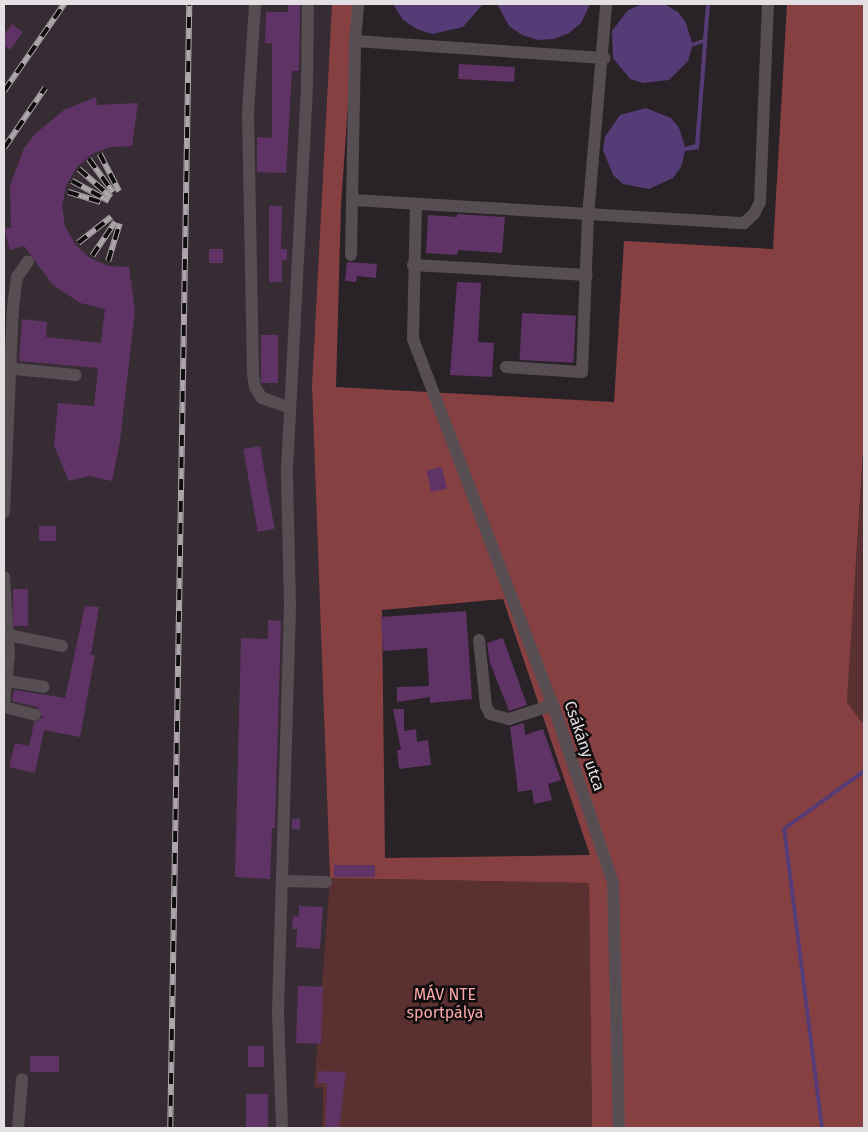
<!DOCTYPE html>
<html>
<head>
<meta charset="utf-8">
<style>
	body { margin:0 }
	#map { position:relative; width:868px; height:1132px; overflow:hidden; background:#292227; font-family:"Fira Sans",sans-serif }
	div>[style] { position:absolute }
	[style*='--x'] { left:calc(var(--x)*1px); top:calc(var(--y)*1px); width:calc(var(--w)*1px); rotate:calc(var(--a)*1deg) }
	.built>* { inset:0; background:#382c34 }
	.green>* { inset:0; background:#5b3031 }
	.forest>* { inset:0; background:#874042 }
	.water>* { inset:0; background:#563c76 }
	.stream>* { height:4px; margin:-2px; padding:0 2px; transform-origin:2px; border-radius:2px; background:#563c76 }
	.building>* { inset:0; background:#5f3365; transform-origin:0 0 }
	.minor>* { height:12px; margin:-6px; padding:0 6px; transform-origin:6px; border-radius:6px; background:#564e53 }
	.rail>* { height:5.5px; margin-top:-2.75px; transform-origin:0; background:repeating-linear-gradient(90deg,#100d0f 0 11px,#ada7ab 0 22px); box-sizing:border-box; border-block:1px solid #ada7ab }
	span { translate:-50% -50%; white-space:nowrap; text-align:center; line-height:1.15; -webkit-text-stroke:5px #100d0f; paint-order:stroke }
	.street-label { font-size:16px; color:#e4dfe2 }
	.park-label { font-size:16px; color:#fca7a7 }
	.frame { position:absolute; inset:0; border:5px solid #e4dfe2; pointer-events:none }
</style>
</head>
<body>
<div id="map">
	<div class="built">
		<i style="clip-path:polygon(4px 4px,332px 4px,312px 386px,330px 878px,314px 1087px,323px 1087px,322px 1128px,4px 1128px)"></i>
	</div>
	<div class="green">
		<i style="clip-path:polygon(864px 437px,864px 725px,847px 702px)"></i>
		<i style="clip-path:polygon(330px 878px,589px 883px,592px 1128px,322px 1128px,323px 1087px,314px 1088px)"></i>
	</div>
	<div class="forest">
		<i style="clip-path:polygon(evenodd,332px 4px,355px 4px,341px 205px,336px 387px,614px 402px,624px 241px,773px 249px,787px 4px,864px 4px,864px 437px,847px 702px,864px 725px,864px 1128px,592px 1128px,589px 883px,330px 878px,312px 386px,332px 4px,503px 599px,590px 855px,385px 858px,382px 610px,503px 599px)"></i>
	</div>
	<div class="water">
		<i style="clip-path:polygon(393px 4px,483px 4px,463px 27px,432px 34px,417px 29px,403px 20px)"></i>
		<i style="clip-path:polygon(497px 4px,590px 4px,581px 23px,569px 33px,554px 39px,538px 40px,522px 35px,509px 26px)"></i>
		<i style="clip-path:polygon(643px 4px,666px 5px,678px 12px,686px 23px,692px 43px,703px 39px,706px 4px,710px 4px,699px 149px,685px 151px,681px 167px,673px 178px,649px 189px,623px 184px,613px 175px,603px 150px,605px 137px,620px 115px,646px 108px,671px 118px,679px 128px,685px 147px,695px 144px,703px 43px,692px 47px,688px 61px,669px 80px,643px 83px,630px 79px,613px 58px,612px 31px,628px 10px)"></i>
	</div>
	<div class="stream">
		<i style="--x:822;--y:1128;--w:301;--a:-97.2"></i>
		<i style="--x:784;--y:829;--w:99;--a:-35.9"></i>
	</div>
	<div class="building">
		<i style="clip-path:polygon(288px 4px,300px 4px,299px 71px,292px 71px,286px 173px,257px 172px,257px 137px,272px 138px,272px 43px,265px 43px,266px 12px,288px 12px)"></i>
		<i style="clip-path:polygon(12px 24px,23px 32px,10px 50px,4px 45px,4px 35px)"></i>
		<i style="left:459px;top:64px;width:56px;height:15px;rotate:3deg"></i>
		<i style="clip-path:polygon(96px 97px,97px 105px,138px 103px,132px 146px,111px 147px,92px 154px,76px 168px,66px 186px,62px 206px,65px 226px,75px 244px,90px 258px,109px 266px,129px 267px,135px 310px,120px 441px,112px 481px,89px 476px,69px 481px,54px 446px,58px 403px,94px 406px,98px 368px,19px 361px,22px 319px,47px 322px,46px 337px,101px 343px,105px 309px,80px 303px,52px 284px,24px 246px,10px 250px,4px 229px,11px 228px,10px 186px,24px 148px,35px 134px,64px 110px)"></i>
		<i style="clip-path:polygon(269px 206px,282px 206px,281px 249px,287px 249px,287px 260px,282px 260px,282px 282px,269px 282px)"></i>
		<i style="clip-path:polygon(457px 214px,505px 217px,502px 253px,458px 250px,457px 255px,426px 253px,428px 215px,457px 217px)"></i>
		<i style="left:209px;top:249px;width:14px;height:14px"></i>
		<i style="clip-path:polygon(347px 262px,377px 264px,376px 278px,357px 276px,356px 282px,345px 281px)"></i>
		<i style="clip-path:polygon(457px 282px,481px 283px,478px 342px,494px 343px,492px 377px,450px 375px)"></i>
		<i style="left:522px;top:313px;width:54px;height:47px;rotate:3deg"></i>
		<i style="left:261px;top:335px;width:17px;height:48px"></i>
		<i style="left:260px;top:446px;width:84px;height:17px;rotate:80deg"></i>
		<i style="left:442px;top:467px;width:22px;height:16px;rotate:77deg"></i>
		<i style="left:39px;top:526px;width:17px;height:15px"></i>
		<i style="left:13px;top:589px;width:15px;height:37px"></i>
		<i style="clip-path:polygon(85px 606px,99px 607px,91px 655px,95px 655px,80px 737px,44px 730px,35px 773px,9px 767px,15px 743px,29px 746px,34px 723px,43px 717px,37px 707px,12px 701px,14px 690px,65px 698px)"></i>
		<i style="clip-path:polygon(466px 611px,472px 699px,430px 703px,430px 697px,397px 702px,397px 687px,429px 686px,427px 648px,383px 651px,381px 617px)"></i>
		<i style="clip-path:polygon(268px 620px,281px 621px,275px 828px,272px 828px,270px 879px,235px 877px,241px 638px,268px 639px)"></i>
		<i style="clip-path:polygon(503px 638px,527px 705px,509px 711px,490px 663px,487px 643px)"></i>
		<i style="clip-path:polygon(393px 709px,404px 709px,404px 731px,416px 729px,417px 742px,428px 740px,431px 765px,399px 769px,397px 750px,401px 750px)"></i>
		<i style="clip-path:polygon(524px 723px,525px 735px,543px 729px,561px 780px,548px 784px,552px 800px,534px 804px,532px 790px,518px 792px,510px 727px)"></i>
		<i style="left:292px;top:819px;width:8px;height:10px"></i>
		<i style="left:375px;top:865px;width:12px;height:41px;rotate:90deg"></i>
		<i style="clip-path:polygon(299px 906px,323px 907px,320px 949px,296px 947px,297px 929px,292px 929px,293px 916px,299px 917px)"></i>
		<i style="left:298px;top:986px;width:25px;height:57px;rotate:2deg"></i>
		<i style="left:248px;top:1046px;width:16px;height:21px"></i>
		<i style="left:30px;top:1056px;width:29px;height:16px"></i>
		<i style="clip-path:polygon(318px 1071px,346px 1072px,339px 1128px,325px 1128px,327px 1083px,317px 1083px)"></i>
		<i style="left:246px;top:1094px;width:22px;height:34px"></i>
	</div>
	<div class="minor">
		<i style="--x:255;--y:4;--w:109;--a:93.7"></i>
		<i style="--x:248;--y:113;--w:261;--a:88.9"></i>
		<i style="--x:253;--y:374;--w:13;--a:81"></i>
		<i style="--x:255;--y:387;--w:13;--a:58"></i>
		<i style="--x:262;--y:398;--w:28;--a:19"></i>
		<i style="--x:355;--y:41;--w:37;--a:-85"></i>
		<i style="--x:353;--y:200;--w:392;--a:3.4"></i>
		<i style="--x:744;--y:223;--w:13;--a:-42"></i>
		<i style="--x:754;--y:214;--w:13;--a:-63"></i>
		<i style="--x:760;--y:202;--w:198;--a:-87.7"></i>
		<i style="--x:416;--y:205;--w:134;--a:91.3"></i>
		<i style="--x:413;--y:339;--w:392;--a:69.1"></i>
		<i style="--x:553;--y:705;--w:187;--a:71.3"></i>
		<i style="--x:613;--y:882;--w:246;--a:88.6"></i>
		<i style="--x:351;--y:255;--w:214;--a:-88.9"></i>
		<i style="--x:355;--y:41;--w:250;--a:3.9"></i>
		<i style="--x:413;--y:265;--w:174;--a:3.3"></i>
		<i style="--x:506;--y:367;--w:76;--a:3.8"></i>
		<i style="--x:582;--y:372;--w:156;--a:-87.8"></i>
		<i style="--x:588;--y:216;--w:213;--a:-85.1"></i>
		<i style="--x:4;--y:368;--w:72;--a:5.6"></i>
		<i style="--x:4;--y:512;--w:204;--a:-87.5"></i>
		<i style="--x:13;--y:308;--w:31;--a:-83"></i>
		<i style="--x:17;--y:277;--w:19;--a:-55"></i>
		<i style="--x:4;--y:577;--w:77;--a:86.3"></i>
		<i style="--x:9;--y:654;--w:49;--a:95.8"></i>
		<i style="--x:8;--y:635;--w:55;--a:11.5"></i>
		<i style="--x:479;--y:640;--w:66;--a:83.9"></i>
		<i style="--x:486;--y:706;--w:9;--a:63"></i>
		<i style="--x:490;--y:714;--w:20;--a:15"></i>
		<i style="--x:509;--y:719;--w:46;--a:-17.7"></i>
		<i style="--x:7;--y:681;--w:37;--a:9"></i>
		<i style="--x:4;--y:707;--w:32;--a:14"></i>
		<i style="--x:282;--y:881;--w:44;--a:1.3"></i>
		<i style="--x:18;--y:1128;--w:49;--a:-85.3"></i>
		<i style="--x:282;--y:1128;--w:117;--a:-92"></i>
		<i style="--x:278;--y:1011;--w:405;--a:-88.3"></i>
		<i style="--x:290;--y:606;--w:137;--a:-91.3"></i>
		<i style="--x:287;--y:469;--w:386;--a:-87"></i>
		<i style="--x:307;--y:84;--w:80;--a:-89.3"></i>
	</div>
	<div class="rail">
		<i style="--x:4;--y:91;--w:106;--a:-55.4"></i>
		<i style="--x:4;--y:148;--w:73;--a:-55.7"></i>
		<i style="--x:100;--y:154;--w:42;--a:62.8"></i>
		<i style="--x:89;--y:159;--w:41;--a:54"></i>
		<i style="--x:79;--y:169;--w:43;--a:41.2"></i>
		<i style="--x:72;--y:181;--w:42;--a:28.4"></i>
		<i style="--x:68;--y:192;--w:34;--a:17"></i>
		<i style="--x:78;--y:243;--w:42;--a:-38.2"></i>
		<i style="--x:92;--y:256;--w:41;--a:-55.9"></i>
		<i style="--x:108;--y:261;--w:39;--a:-73"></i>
		<i style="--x:170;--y:1128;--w:1124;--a:-89.03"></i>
	</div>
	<div class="street-label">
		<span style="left:584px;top:746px;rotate:71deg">Csákány utca</span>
	</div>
	<div class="park-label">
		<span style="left:445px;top:1004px">MÁV NTE<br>sportpálya</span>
	</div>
	<div class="frame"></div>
</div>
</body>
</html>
